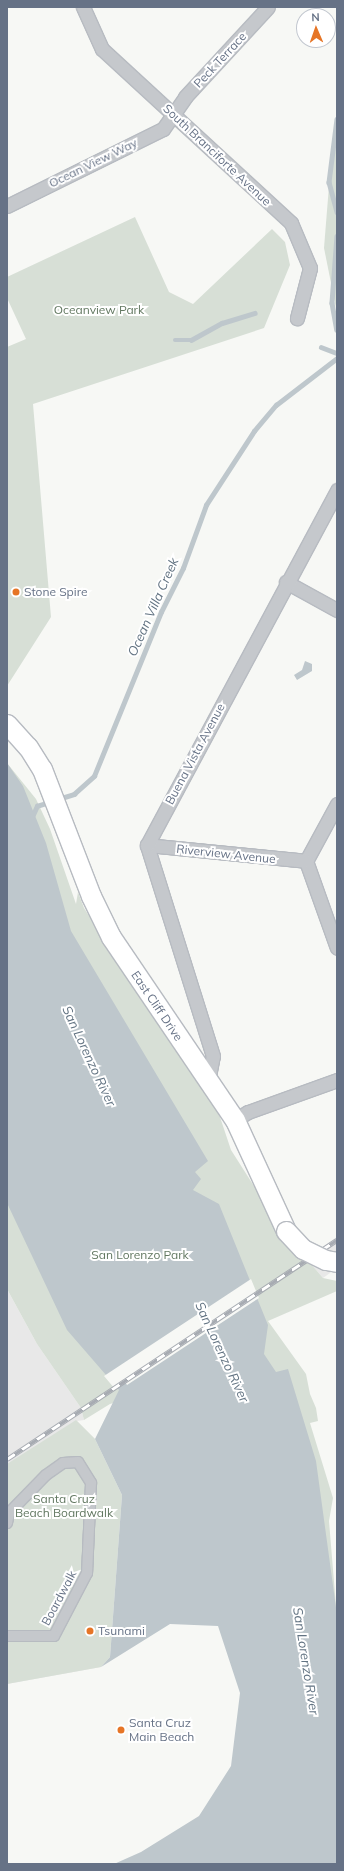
<!DOCTYPE html>
<html>
<head>
<meta charset="utf-8">
<style>
	body { margin:0 }
	#map { position:relative; width:344px; height:1871px; overflow:hidden; background:#f7f8f5; font-family:Mulish,sans-serif }
	div>[style] { position:absolute }
	[style*='--x'] { left:calc(var(--x)*1px); top:calc(var(--y)*1px); width:calc(var(--w)*1px); rotate:calc(var(--a)*1deg) }
	.built>* { inset:0; background:#e8e8e8 }
	.green>* { inset:0; background:#d7dfd6 }
	.water>* { inset:0; background:#bec7cc }
	.pier>* { inset:0; background:#f7f8f5 }
	.stream>* { height:4.5px; margin:-2.25px; padding:0 2.25px; transform-origin:2.25px; border-radius:2.25px; background:#bec7cc }
	.roads { filter:drop-shadow(1px 0 #b7bbc1) drop-shadow(-1px 0 #b7bbc1) drop-shadow(0 1px #b7bbc1) drop-shadow(0 -1px #b7bbc1) }
	.pedestrian>* { height:10px; margin:-5px; padding:0 5px; transform-origin:5px; border-radius:5px; background:#c5c8cc }
	.minor>* { height:13px; margin:-6.5px; padding:0 6.5px; transform-origin:6.5px; border-radius:6.5px; background:#c5c8cc }
	.secondary>* { height:19px; margin:-9.5px; padding:0 9.5px; transform-origin:9.5px; border-radius:9.5px; background:#fff }
	.rail>* { height:4.5px; margin-top:-2.25px; transform-origin:0; background:repeating-linear-gradient(90deg,#fff 0 9px,#a7abb2 0 18px); box-sizing:border-box; border-block:1px solid #a7abb2 }
	.bridges { filter:drop-shadow(1px 0 #b7bbc1) drop-shadow(-1px 0 #b7bbc1) drop-shadow(0 1px #b7bbc1) drop-shadow(0 -1px #b7bbc1) }
	.secondary-bridge>* { height:19px; margin:-9.5px; padding:0 9.5px; transform-origin:9.5px; border-radius:9.5px; background:#fff }
	.dots>* { width:11px; height:11px; translate:-50% -50%; box-sizing:border-box; border:2px solid #fff; border-radius:50% }
	span { translate:-50% -50%; white-space:nowrap; text-align:center; line-height:1.15; -webkit-text-stroke:4px #fff; paint-order:stroke }
	.street-label { font-size:12px; color:#667286 }
	.park-label { font-size:12px; color:#627861 }
	.poi-label { font-size:12px; color:#667286 }
	.left { translate:0 -50%; text-align:left }
	.water-label { font-size:13px; color:#627382; font-style:italic }
	.frame { position:absolute; inset:0; border:8px solid #667286; pointer-events:none }
	.north { position:absolute; left:296px; top:8px; width:40px; height:40px; box-sizing:border-box; background:#fff; border:1px solid #c2c7cf; border-radius:50%; rotate:358deg; font-size:11px; font-weight:700; line-height:16px; text-align:center; color:#667286 }
	.north::after { content:''; display:block; margin:auto; width:14px; height:18px; background:#e67526; clip-path:polygon(50% 0,100% 100%,50% 72%,0 100%) }
</style>
</head>
<body>
<div id="map">
	<div class="built">
		<i style="clip-path:polygon(337px 1237px,337px 1268px,323px 1278px,306px 1258px)"></i>
		<i style="clip-path:polygon(7px 1289px,37px 1344px,81px 1408px,84px 1420px,77px 1421px,95px 1439px,101px 1667px,7px 1684px)"></i>
	</div>
	<div class="green">
		<i style="clip-path:polygon(337px 132px,337px 313px,324px 248px,331px 161px)"></i>
		<i style="clip-path:polygon(135px 217px,169px 292px,193px 304px,272px 229px,285px 242px,290px 265px,264px 328px,33px 404px,51px 617px,7px 686px,7px 347px,26px 339px,7px 298px,7px 277px)"></i>
		<i style="clip-path:polygon(7px 763px,36px 799px,50px 829px,76px 904px,78px 892px,84px 908px,219px 1114px,231px 1150px,282px 1230px,323px 1278px,337px 1281px,337px 1291px,268px 1321px,306px 1374px,310px 1394px,316px 1408px,318px 1421px,310px 1423px,333px 1498px,329px 1521px,337px 1618px,191px 1380px,110px 1404px,84px 1420px,81px 1408px,37px 1344px,7px 1289px)"></i>
		<i style="clip-path:polygon(76px 1420px,95px 1439px,122px 1495px,110px 1657px,101px 1667px,7px 1684px,7px 1464px)"></i>
	</div>
	<div class="water">
		<i style="clip-path:polygon(305px 661px,312px 664px,312px 671px,297px 680px,294px 675px,302px 670px)"></i>
		<i style="clip-path:polygon(7px 763px,23px 786px,46px 843px,71px 931px,208px 1161px,195px 1172px,201px 1179px,193px 1190px,219px 1204px,268px 1325px,264px 1354px,276px 1372px,288px 1369px,316px 1461px,337px 1615px,337px 1864px,114px 1864px,141px 1852px,199px 1816px,231px 1766px,240px 1693px,218px 1626px,170px 1624px,101px 1667px,110px 1657px,122px 1495px,95px 1439px,119px 1390px,67px 1330px,7px 1203px)"></i>
	</div>
	<div class="pier">
		<i style="clip-path:polygon(251px 1279px,259px 1298px,127px 1385px,125px 1382px,115px 1389px,104px 1376px)"></i>
	</div>
	<div class="stream">
		<i style="--x:337;--y:119;--w:64;--a:97.2"></i>
		<i style="--x:329;--y:182;--w:31;--a:75"></i>
		<i style="--x:337;--y:236;--w:67;--a:94.3"></i>
		<i style="--x:332;--y:303;--w:27;--a:80"></i>
		<i style="--x:175;--y:340;--w:16;--a:0"></i>
		<i style="--x:191;--y:340;--w:35;--a:-29"></i>
		<i style="--x:222;--y:323;--w:34;--a:-17"></i>
		<i style="--x:321;--y:347;--w:17;--a:21"></i>
		<i style="--x:58;--y:799;--w:17;--a:-17"></i>
		<i style="--x:74;--y:794;--w:27;--a:-42"></i>
		<i style="--x:94;--y:776;--w:177;--a:-67.8"></i>
		<i style="--x:161;--y:612;--w:49;--a:-63.4"></i>
		<i style="--x:183;--y:568;--w:67;--a:-69.9"></i>
		<i style="--x:206;--y:505;--w:88;--a:-57"></i>
		<i style="--x:254;--y:431;--w:34;--a:-50"></i>
		<i style="--x:276;--y:405;--w:77;--a:-37.6"></i>
		<i style="--x:32;--y:817;--w:12;--a:-66"></i>
		<i style="--x:37;--y:806;--w:13;--a:-18"></i>
	</div>
	<div class="roads">
		<div class="pedestrian">
			<i style="--x:7;--y:1523;--w:10;--a:-79"></i>
			<i style="--x:9;--y:1513;--w:53;--a:-45.8"></i>
			<i style="--x:46;--y:1475;--w:21;--a:-35"></i>
			<i style="--x:63;--y:1463;--w:15;--a:-4"></i>
			<i style="--x:78;--y:1462;--w:25;--a:58"></i>
			<i style="--x:91;--y:1483;--w:90;--a:92.5"></i>
			<i style="--x:87;--y:1573;--w:71;--a:117.6"></i>
			<i style="--x:54;--y:1636;--w:47;--a:180"></i>
		</div>
		<div class="minor">
			<i style="--x:83;--y:7;--w:46;--a:65.7"></i>
			<i style="--x:102;--y:49;--w:257;--a:42.6"></i>
			<i style="--x:291;--y:223;--w:49;--a:67.1"></i>
			<i style="--x:310;--y:268;--w:52;--a:104.6"></i>
			<i style="--x:7;--y:206;--w:174;--a:-26.3"></i>
			<i style="--x:163;--y:129;--w:39;--a:-55"></i>
			<i style="--x:185;--y:97;--w:122;--a:-47.3"></i>
			<i style="--x:286;--y:582;--w:58;--a:28.8"></i>
			<i style="--x:337;--y:804;--w:65;--a:118.5"></i>
			<i style="--x:306;--y:861;--w:92;--a:70.4"></i>
			<i style="--x:147;--y:845;--w:160;--a:5.7"></i>
			<i style="--x:208;--y:1081;--w:25;--a:-79"></i>
			<i style="--x:213;--y:1056;--w:221;--a:-107.4"></i>
			<i style="--x:147;--y:845;--w:403;--a:-61.8"></i>
			<i style="--x:235;--y:1120;--w:15;--a:-32"></i>
			<i style="--x:248;--y:1112;--w:95;--a:-19.8"></i>
		</div>
		<div class="secondary">
			<i style="--x:7;--y:724;--w:31;--a:48"></i>
			<i style="--x:28;--y:747;--w:26;--a:58"></i>
			<i style="--x:42;--y:769;--w:136;--a:68.9"></i>
			<i style="--x:91;--y:896;--w:46;--a:64"></i>
			<i style="--x:111;--y:937;--w:221;--a:55.9"></i>
			<i style="--x:235;--y:1120;--w:122;--a:65.3"></i>
		</div>
	</div>
	<div class="rail">
		<i style="--x:7;--y:1459;--w:396;--a:-33.6"></i>
	</div>
	<div class="bridges">
		<div class="secondary-bridge">
			<i style="--x:286;--y:1231;--w:25;--a:47"></i>
			<i style="--x:303;--y:1249;--w:25;--a:26"></i>
			<i style="--x:326;--y:1260;--w:11;--a:10"></i>
		</div>
	</div>
	<div class="dots">
		<i style="left:16px;top:592px;background:#e67526"></i>
		<i style="left:90px;top:1631px;background:#e67526"></i>
		<i style="left:121px;top:1730px;background:#e67526"></i>
	</div>
	<div class="street-label">
		<span style="left:220px;top:60px;rotate:-47deg">Peck Terrace</span>
		<span style="left:217px;top:155px;rotate:43deg">South Branciforte Avenue</span>
		<span style="left:93px;top:163px;rotate:-26deg">Ocean View Way</span>
		<span style="left:195px;top:754px;rotate:-62deg">Buena Vista Avenue</span>
		<span style="left:226px;top:854px;rotate:6deg">Riverview Avenue</span>
		<span style="left:157px;top:1006px;rotate:56deg">East Cliff Drive</span>
		<span style="left:59px;top:1598px;rotate:-62deg">Boardwalk</span>
	</div>
	<div class="park-label">
		<span style="left:99px;top:310px">Oceanview Park</span>
		<span style="left:140px;top:1255px">San Lorenzo Park</span>
		<span style="left:64px;top:1506px">Santa Cruz<br>Beach Boardwalk</span>
	</div>
	<div class="poi-label">
		<span class="left" style="left:24px;top:592px">Stone Spire</span>
		<span class="left" style="left:98px;top:1631px">Tsunami</span>
		<span class="left" style="left:129px;top:1730px">Santa Cruz<br>Main Beach</span>
	</div>
	<div class="water-label">
		<span style="left:153px;top:607px;rotate:-66deg">Ocean Villa Creek</span>
		<span style="left:89px;top:1056px;rotate:65deg">San Lorenzo River</span>
		<span style="left:222px;top:1352px;rotate:65deg">San Lorenzo River</span>
		<span style="left:306px;top:1661px;rotate:81deg">San Lorenzo River</span>
	</div>
	<div class="frame"></div>
	<div class="north">N</div>
</div>
</body>
</html>
